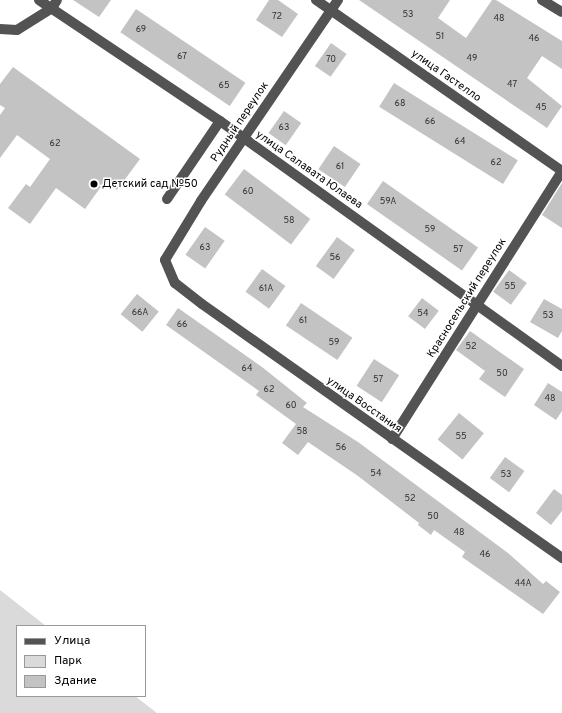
<!DOCTYPE html>
<html>
<head>
<meta charset="utf-8">
<style>
	body { margin:0 }
	#map { position:relative; width:562px; height:713px; overflow:hidden; background:#fff; font-family:Overpass,sans-serif }
	div>[style] { position:absolute }
	[style*='--x'] { left:calc(var(--x)*1px); top:calc(var(--y)*1px); width:calc(var(--w)*1px); rotate:calc(var(--a)*1deg) }
	.green>* { inset:0; background:#dadada }
	.building>* { inset:0; background:#c3c3c3; transform-origin:0 0 }
	.minor>* { height:10px; margin:-5px; padding:0 5px; transform-origin:5px; border-radius:5px; background:#535353 }
	.dots>* { width:11px; height:11px; translate:-50% -50%; box-sizing:border-box; border:2px solid #fff; border-radius:50% }
	span { translate:-50% -50%; white-space:nowrap; text-align:center; line-height:1.15; -webkit-text-stroke:3px #fff; paint-order:stroke }
	.number-label { font-size:9px; color:#313131 }
	.number-label span { -webkit-text-stroke-width:0 }
	.street-label { font-size:11px; color:#000 }
	.poi-label { font-size:11px; color:#000 }
	.left { translate:0 -50%; text-align:left }
	.legend { position:absolute; left:16px; top:625px; width:130px; height:72px; box-sizing:border-box; background:#fff; border:1px solid #999; margin:0; padding:5px 7px; list-style:none; font-size:12px; color:#000 }
	.legend li { display:flex; align-items:center; gap:8px; height:20px }
	.legend b { width:20px; border:1px solid #999 }
</style>
</head>
<body>
<div id="map">
	<div class="green">
		<i style="clip-path:polygon(0 590px,46px 626px,17px 626px,17px 696px,135px 696px,157px 713px,0 713px)"></i>
	</div>
	<div class="building">
		<i style="clip-path:polygon(73px 0,111px 0,99px 17px)"></i>
		<i style="clip-path:polygon(269px 0,278px 0,298px 14px,282px 37px,256px 20px)"></i>
		<i style="clip-path:polygon(359px 0,450px 0,438px 18px,466px 38px,492px 0,496px 0,562px 41px,562px 69px,542px 56px,527px 78px,562px 106px,547px 128px)"></i>
		<i style="left:136px;top:9px;width:132px;height:28px;rotate:34deg"></i>
		<i style="left:331px;top:43px;width:19px;height:28px;rotate:35deg"></i>
		<i style="clip-path:polygon(13px 67px,140px 159px,117px 190px,105px 181px,85px 209px,56px 188px,30px 224px,8px 208px,26px 184px,30px 187px,50px 159px,17px 135px,0 158px,0 115px,5px 108px,0 105px,0 84px)"></i>
		<i style="left:394px;top:83px;width:146px;height:28px;rotate:32deg"></i>
		<i style="left:284px;top:111px;width:21px;height:27px;rotate:35deg"></i>
		<i style="left:334px;top:146px;width:32px;height:28px;rotate:34deg"></i>
		<i style="left:244px;top:169px;width:83px;height:32px;rotate:37deg"></i>
		<i style="left:383px;top:181px;width:116px;height:28px;rotate:35deg"></i>
		<i style="clip-path:polygon(562px 183px,562px 228px,542px 215px)"></i>
		<i style="left:205px;top:227px;width:24px;height:34px;rotate:35deg"></i>
		<i style="left:337px;top:237px;width:22px;height:36px;rotate:36deg"></i>
		<i style="left:262px;top:269px;width:29px;height:28px;rotate:36deg"></i>
		<i style="left:509px;top:270px;width:22px;height:27px;rotate:36deg"></i>
		<i style="left:137px;top:294px;width:28px;height:26px;rotate:39deg"></i>
		<i style="left:422px;top:298px;width:21px;height:23px;rotate:37deg"></i>
		<i style="clip-path:polygon(544px 299px,562px 309px,562px 331px,558px 338px,530px 322px)"></i>
		<i style="left:301px;top:303px;width:62px;height:27px;rotate:34deg"></i>
		<i style="clip-path:polygon(178px 308px,262px 367px,307px 403px,303px 407px,358px 442px,508px 553px,543px 584px,546px 581px,560px 592px,543px 614px,462px 557px,465px 552px,434px 530px,431px 535px,418px 525px,419px 523px,358px 476px,308px 442px,298px 455px,282px 443px,296px 424px,256px 395px,259px 391px,166px 325px)"></i>
		<i style="clip-path:polygon(470px 331px,524px 369px,505px 397px,479px 379px,485px 371px,456px 350px)"></i>
		<i style="left:374px;top:359px;width:30px;height:32px;rotate:33deg"></i>
		<i style="clip-path:polygon(548px 383px,562px 392px,562px 411px,556px 420px,534px 405px)"></i>
		<i style="left:459px;top:413px;width:32px;height:34px;rotate:39deg"></i>
		<i style="left:505px;top:457px;width:24px;height:26px;rotate:36deg"></i>
		<i style="clip-path:polygon(554px 489px,562px 495px,562px 511px,551px 525px,536px 513px)"></i>
	</div>
	<div class="minor">
		<i style="--x:39;--y:0;--w:218;--a:33.8"></i>
		<i style="--x:220;--y:121;--w:421;--a:35.6"></i>
		<i style="--x:316;--y:0;--w:300;--a:34.8"></i>
		<i style="--x:338;--y:0;--w:243;--a:124.3"></i>
		<i style="--x:201;--y:201;--w:69;--a:121.4"></i>
		<i style="--x:165;--y:260;--w:25;--a:67"></i>
		<i style="--x:175;--y:283;--w:34;--a:38"></i>
		<i style="--x:202;--y:304;--w:441;--a:35.2"></i>
		<i style="--x:542;--y:0;--w:23;--a:31"></i>
		<i style="--x:0;--y:29;--w:17;--a:3"></i>
		<i style="--x:17;--y:30;--w:41;--a:-32.2"></i>
		<i style="--x:52;--y:8;--w:9;--a:-58"></i>
		<i style="--x:167;--y:199;--w:94;--a:-55.8"></i>
		<i style="--x:392;--y:439;--w:317;--a:-57.6"></i>
	</div>
	<div class="dots">
		<i style="left:94px;top:184px;background:#000"></i>
	</div>
	<div class="number-label">
		<span style="left:408px;top:15px">53</span>
		<span style="left:277px;top:17px">72</span>
		<span style="left:499px;top:19px">48</span>
		<span style="left:141px;top:30px">69</span>
		<span style="left:440px;top:37px">51</span>
		<span style="left:534px;top:39px">46</span>
		<span style="left:182px;top:57px">67</span>
		<span style="left:472px;top:59px">49</span>
		<span style="left:331px;top:60px">70</span>
		<span style="left:512px;top:85px">47</span>
		<span style="left:224px;top:86px">65</span>
		<span style="left:400px;top:104px">68</span>
		<span style="left:541px;top:108px">45</span>
		<span style="left:430px;top:122px">66</span>
		<span style="left:284px;top:128px">63</span>
		<span style="left:460px;top:142px">64</span>
		<span style="left:55px;top:144px">62</span>
		<span style="left:496px;top:163px">62</span>
		<span style="left:340px;top:167px">61</span>
		<span style="left:248px;top:192px">60</span>
		<span style="left:388px;top:202px">59А</span>
		<span style="left:289px;top:221px">58</span>
		<span style="left:430px;top:230px">59</span>
		<span style="left:205px;top:248px">63</span>
		<span style="left:458px;top:250px">57</span>
		<span style="left:335px;top:258px">56</span>
		<span style="left:510px;top:287px">55</span>
		<span style="left:266px;top:289px">61А</span>
		<span style="left:140px;top:313px">66А</span>
		<span style="left:423px;top:314px">54</span>
		<span style="left:548px;top:316px">53</span>
		<span style="left:303px;top:321px">61</span>
		<span style="left:182px;top:325px">66</span>
		<span style="left:334px;top:343px">59</span>
		<span style="left:471px;top:347px">52</span>
		<span style="left:247px;top:369px">64</span>
		<span style="left:502px;top:374px">50</span>
		<span style="left:378px;top:380px">57</span>
		<span style="left:269px;top:390px">62</span>
		<span style="left:550px;top:399px">48</span>
		<span style="left:291px;top:406px">60</span>
		<span style="left:302px;top:432px">58</span>
		<span style="left:461px;top:437px">55</span>
		<span style="left:341px;top:448px">56</span>
		<span style="left:376px;top:474px">54</span>
		<span style="left:506px;top:475px">53</span>
		<span style="left:410px;top:499px">52</span>
		<span style="left:433px;top:517px">50</span>
		<span style="left:459px;top:533px">48</span>
		<span style="left:485px;top:555px">46</span>
		<span style="left:523px;top:584px">44А</span>
	</div>
	<div class="street-label">
		<span style="left:446px;top:76px;rotate:35deg">улица Гастелло</span>
		<span style="left:240px;top:122px;rotate:-56deg">Рудный переулок</span>
		<span style="left:309px;top:170px;rotate:35deg">улица Салавата Юлаева</span>
		<span style="left:467px;top:298px;rotate:-58deg">Красносельский переулок</span>
		<span style="left:364px;top:405px;rotate:35deg">улица Восстания</span>
	</div>
	<div class="poi-label">
		<span class="left" style="left:102px;top:184px">Детский сад №50</span>
	</div>
	<ul class="legend">
	<li><b style="height:5px;background:#535353"></b>Улица</li>
	<li><b style="height:11px;background:#dadada"></b>Парк</li>
	<li><b style="height:11px;background:#c3c3c3"></b>Здание</li>
	</ul>
</div>
</body>
</html>
